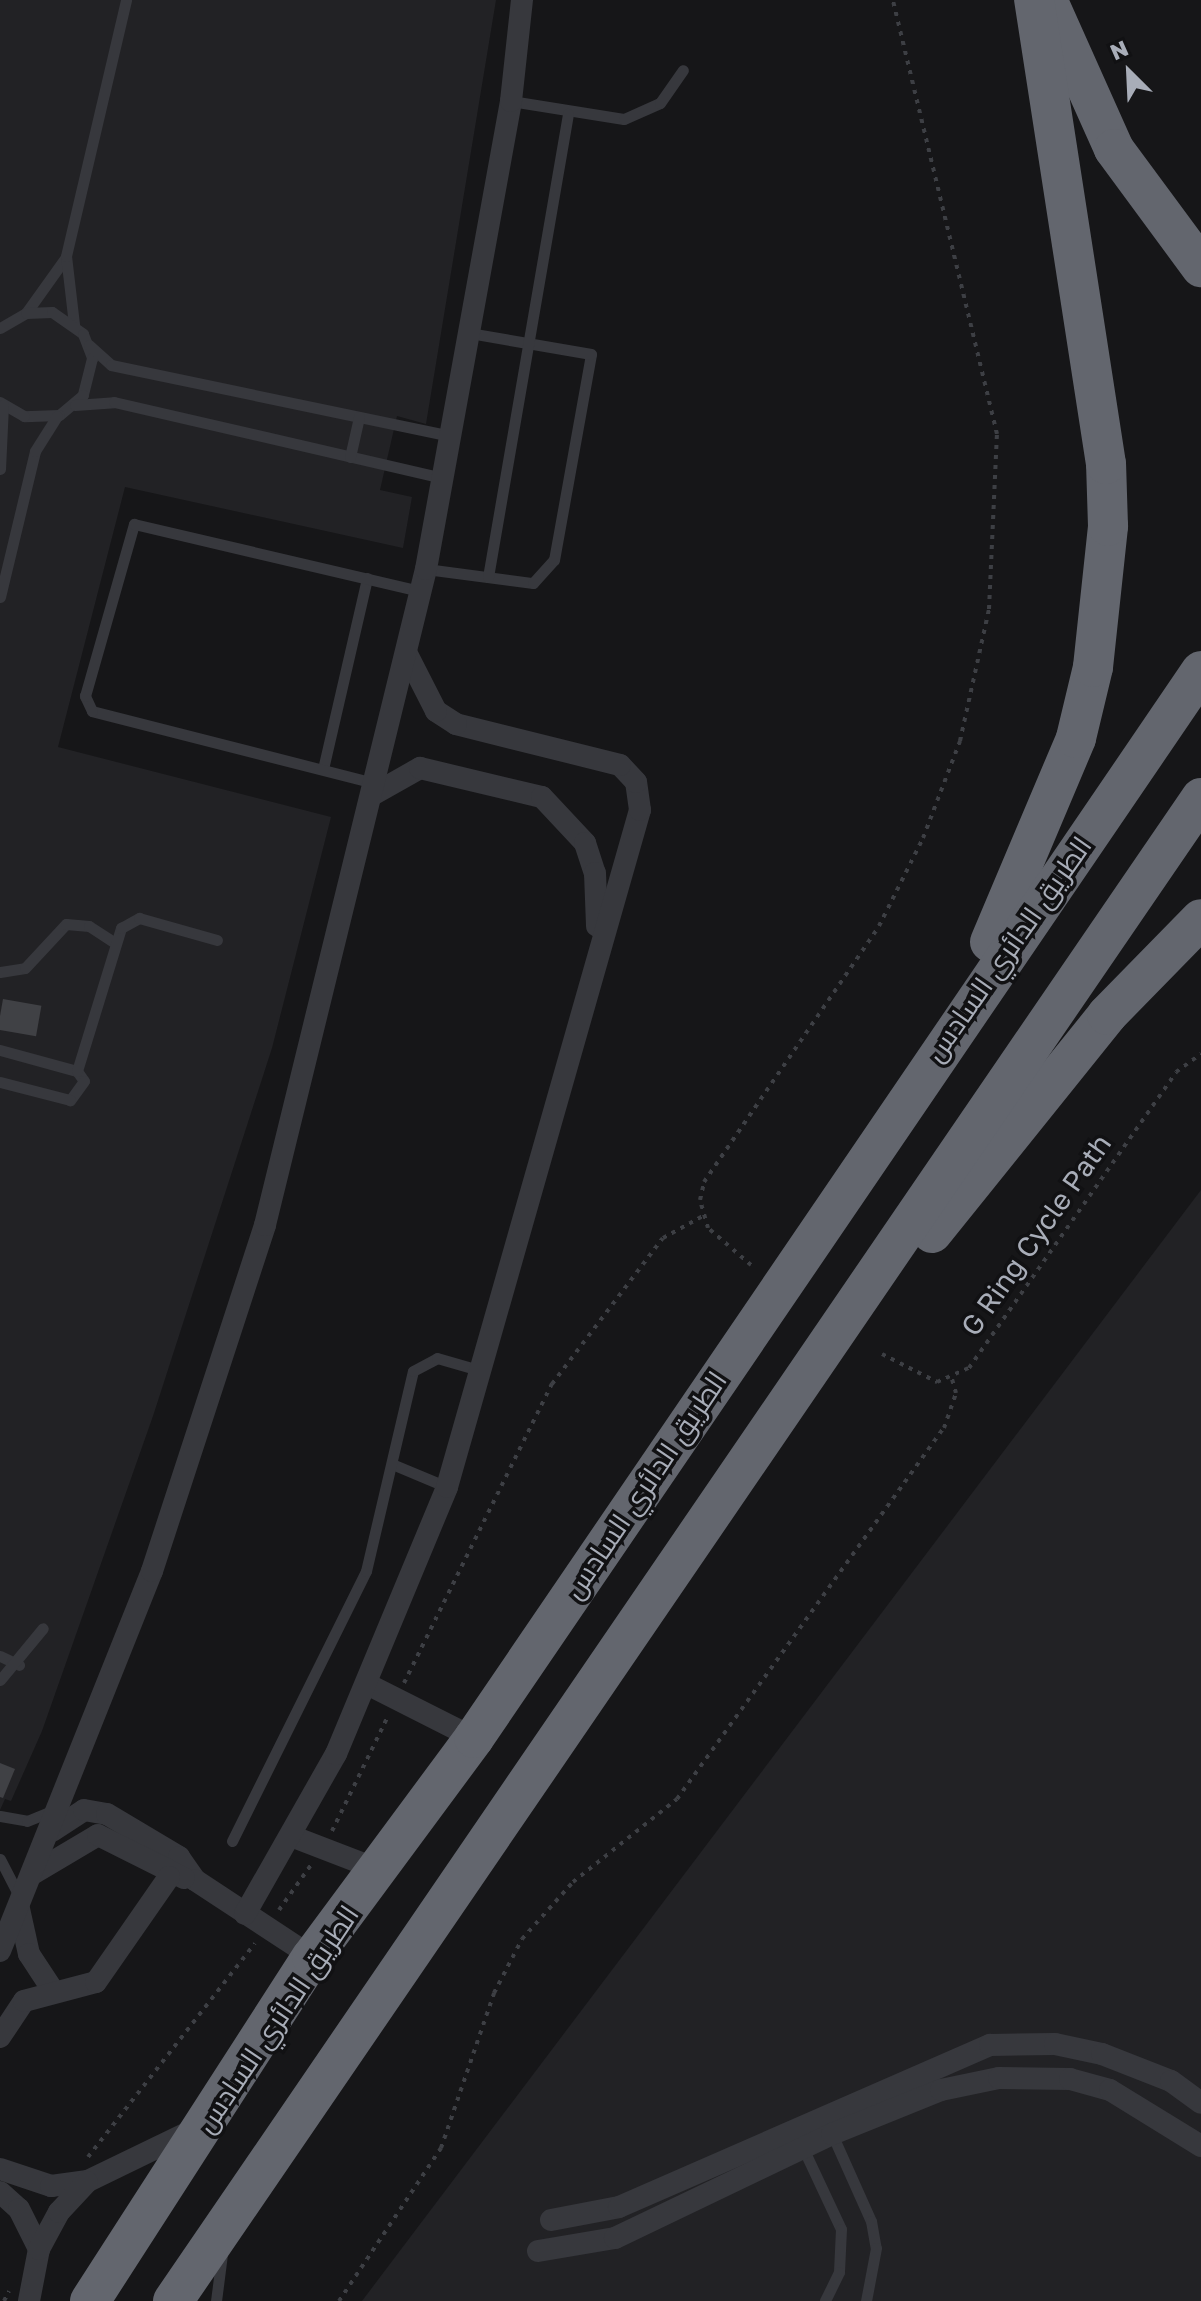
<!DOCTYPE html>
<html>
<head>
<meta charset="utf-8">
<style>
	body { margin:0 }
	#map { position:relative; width:1201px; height:2301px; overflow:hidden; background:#161618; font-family:"Golos Text",Cairo,sans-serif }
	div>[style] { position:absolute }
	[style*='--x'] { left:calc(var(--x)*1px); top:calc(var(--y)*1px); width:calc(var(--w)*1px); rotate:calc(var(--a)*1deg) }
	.built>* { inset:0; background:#222225 }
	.building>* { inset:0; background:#404145; transform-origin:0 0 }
	.path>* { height:4px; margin-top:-2px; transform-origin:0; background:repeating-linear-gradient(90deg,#3d3f44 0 4px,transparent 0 10px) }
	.lane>* { height:11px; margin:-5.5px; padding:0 5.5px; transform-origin:5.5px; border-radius:5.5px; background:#37383d }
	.street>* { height:22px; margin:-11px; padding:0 11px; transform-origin:11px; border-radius:11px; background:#37383d }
	.highway>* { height:40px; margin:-20px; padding:0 20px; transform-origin:20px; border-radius:20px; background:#63666e }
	span { translate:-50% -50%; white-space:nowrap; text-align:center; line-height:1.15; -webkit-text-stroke:7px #111113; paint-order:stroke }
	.street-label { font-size:28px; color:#a8adb8 }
	.north { position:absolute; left:1089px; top:32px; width:80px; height:80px; -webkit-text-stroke:6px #111113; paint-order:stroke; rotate:336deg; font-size:22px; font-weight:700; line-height:32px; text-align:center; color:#a8adb8 }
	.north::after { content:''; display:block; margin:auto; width:28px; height:36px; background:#a8adb8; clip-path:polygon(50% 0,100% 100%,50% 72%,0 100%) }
</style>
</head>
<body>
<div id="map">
	<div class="built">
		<i style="clip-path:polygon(0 0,496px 0,426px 424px,397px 416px,380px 490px,412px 497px,403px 548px,125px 487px,58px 747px,331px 817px,272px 1048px,153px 1416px,42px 1731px,11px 1801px,5px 1799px,0 1810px)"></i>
		<i style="clip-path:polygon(1201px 1190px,1201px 2301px,362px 2301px)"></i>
	</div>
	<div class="building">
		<i style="left:3px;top:999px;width:39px;height:31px;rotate:10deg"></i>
		<i style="clip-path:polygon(0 1763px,15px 1769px,3px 1798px,0 1797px)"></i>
	</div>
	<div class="path">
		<i style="--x:751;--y:1265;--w:57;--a:-139.3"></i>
		<i style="--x:708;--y:1228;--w:29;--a:-106"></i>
		<i style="--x:700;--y:1200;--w:18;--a:-77"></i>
		<i style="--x:704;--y:1182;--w:310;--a:-55.6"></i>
		<i style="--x:879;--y:926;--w:98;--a:-63.4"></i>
		<i style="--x:923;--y:838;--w:104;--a:-69.1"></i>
		<i style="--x:960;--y:741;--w:135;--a:-77.6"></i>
		<i style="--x:989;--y:609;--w:175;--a:-87.4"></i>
		<i style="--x:997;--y:434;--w:446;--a:-103.5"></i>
		<i style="--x:882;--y:1354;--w:62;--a:27"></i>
		<i style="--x:937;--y:1382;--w:35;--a:-24"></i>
		<i style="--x:969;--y:1368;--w:361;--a:-55"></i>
		<i style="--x:1176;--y:1072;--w:31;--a:-36"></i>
		<i style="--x:404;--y:1683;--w:334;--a:-63.7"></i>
		<i style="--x:552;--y:1384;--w:183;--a:-52.8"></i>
		<i style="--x:663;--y:1238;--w:46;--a:-28.8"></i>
		<i style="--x:332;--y:1831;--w:128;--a:-64"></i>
		<i style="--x:279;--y:1910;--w:55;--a:-54.6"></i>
		<i style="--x:88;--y:2157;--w:271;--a:-52"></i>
		<i style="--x:4;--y:2301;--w:11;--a:-63"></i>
		<i style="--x:339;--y:2301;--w:184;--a:-56.3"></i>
		<i style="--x:441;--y:2148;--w:164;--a:-71.1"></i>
		<i style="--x:494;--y:1993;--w:61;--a:-62.6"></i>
		<i style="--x:522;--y:1939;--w:76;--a:-48.2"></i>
		<i style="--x:573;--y:1882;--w:133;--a:-38.6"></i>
		<i style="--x:677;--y:1799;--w:457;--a:-54.3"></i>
		<i style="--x:944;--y:1428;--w:37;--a:-71"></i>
		<i style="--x:956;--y:1393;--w:15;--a:-106"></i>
	</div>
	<div class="lane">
		<i style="--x:511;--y:101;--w:114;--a:9.1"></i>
		<i style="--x:624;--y:119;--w:39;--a:-24"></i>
		<i style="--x:660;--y:103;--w:40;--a:-55.1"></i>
		<i style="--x:26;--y:313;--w:69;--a:-54.5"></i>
		<i style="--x:74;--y:324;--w:68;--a:-96.7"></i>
		<i style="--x:66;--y:256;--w:263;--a:-76.8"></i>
		<i style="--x:0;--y:328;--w:30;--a:-30"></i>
		<i style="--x:26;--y:313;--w:26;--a:-2"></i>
		<i style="--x:52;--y:312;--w:38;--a:35"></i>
		<i style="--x:83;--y:334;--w:26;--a:69"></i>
		<i style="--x:92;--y:358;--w:38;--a:104"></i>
		<i style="--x:83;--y:395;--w:31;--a:140"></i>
		<i style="--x:59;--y:415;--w:35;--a:178"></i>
		<i style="--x:24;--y:416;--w:28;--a:-150"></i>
		<i style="--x:89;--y:345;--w:30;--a:42"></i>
		<i style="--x:111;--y:365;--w:346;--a:11.8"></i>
		<i style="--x:75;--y:405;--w:39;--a:-4"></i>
		<i style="--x:114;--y:402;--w:338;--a:13"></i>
		<i style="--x:350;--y:457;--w:41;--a:-77.3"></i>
		<i style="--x:0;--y:469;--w:64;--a:-87.3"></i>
		<i style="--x:426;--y:569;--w:108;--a:7.5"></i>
		<i style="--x:533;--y:583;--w:31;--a:-48"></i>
		<i style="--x:554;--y:560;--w:209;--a:-79.8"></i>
		<i style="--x:591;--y:354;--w:124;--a:-170.2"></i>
		<i style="--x:488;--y:577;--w:470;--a:-80.2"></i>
		<i style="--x:0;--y:597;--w:150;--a:-76.5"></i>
		<i style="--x:35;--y:451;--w:41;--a:-57.8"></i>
		<i style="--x:323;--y:769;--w:196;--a:-77"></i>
		<i style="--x:374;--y:783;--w:291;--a:-165.7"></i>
		<i style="--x:92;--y:711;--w:17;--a:-115"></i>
		<i style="--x:85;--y:696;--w:179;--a:-74.1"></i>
		<i style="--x:134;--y:524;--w:294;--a:13.2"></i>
		<i style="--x:0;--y:972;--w:25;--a:-9"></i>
		<i style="--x:25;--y:968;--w:60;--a:-47"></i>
		<i style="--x:66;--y:924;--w:23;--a:5"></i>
		<i style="--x:89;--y:926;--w:30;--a:33"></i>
		<i style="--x:0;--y:1050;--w:80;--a:15.3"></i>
		<i style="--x:77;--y:1071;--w:12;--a:55"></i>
		<i style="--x:84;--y:1081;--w:24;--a:126"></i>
		<i style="--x:70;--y:1100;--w:72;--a:-165.6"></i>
		<i style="--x:77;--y:1071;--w:150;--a:-72.9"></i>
		<i style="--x:121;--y:928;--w:21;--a:-29"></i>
		<i style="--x:139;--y:918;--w:81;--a:15.8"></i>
		<i style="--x:392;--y:1464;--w:60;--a:22.7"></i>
		<i style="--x:0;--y:1656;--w:21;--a:25"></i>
		<i style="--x:0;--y:1680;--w:67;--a:-50.4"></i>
		<i style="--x:0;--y:1816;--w:27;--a:10"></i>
		<i style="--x:27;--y:1821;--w:29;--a:-22"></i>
		<i style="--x:232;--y:1841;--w:301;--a:-63.6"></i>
		<i style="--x:366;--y:1571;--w:205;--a:-76.8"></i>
		<i style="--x:413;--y:1371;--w:27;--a:-28"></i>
		<i style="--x:437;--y:1358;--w:47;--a:16.1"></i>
		<i style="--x:0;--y:1859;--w:42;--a:62.8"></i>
		<i style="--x:832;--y:2134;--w:95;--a:65.9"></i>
		<i style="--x:871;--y:2221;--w:27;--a:80"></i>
		<i style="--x:876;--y:2248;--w:54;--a:100.7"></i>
		<i style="--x:803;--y:2148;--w:89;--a:64.9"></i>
		<i style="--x:841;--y:2229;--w:43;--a:92.7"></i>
		<i style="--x:839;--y:2272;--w:32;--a:116"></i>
		<i style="--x:216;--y:2301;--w:47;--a:-82.7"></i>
	</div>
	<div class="street">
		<i style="--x:374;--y:794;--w:53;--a:-29.5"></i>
		<i style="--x:420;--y:768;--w:125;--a:13.4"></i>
		<i style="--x:542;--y:797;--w:63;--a:46.9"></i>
		<i style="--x:585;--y:843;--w:32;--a:72"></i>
		<i style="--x:595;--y:873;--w:53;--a:87.8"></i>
		<i style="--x:367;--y:1684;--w:120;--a:26.8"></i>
		<i style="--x:52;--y:1831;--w:38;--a:-33"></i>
		<i style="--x:84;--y:1810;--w:23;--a:10"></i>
		<i style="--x:107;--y:1814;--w:84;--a:30.8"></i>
		<i style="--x:179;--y:1857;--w:28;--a:55"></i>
		<i style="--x:195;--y:1880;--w:140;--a:33.3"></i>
		<i style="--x:291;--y:1836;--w:94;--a:21.1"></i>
		<i style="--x:34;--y:1873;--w:74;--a:-30.7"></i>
		<i style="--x:98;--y:1835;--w:96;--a:26.6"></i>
		<i style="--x:19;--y:1909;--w:46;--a:77.5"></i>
		<i style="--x:29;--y:1954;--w:45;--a:56.7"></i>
		<i style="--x:245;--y:1914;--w:184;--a:-60.4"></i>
		<i style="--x:336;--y:1754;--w:289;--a:-67.4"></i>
		<i style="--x:447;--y:1487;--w:704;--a:-74.09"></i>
		<i style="--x:640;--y:810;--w:28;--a:-98"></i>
		<i style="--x:636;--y:782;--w:23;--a:-133"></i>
		<i style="--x:620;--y:765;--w:169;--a:-166"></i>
		<i style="--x:456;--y:724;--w:24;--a:-147"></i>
		<i style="--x:436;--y:711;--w:64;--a:-117"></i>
		<i style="--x:0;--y:1951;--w:409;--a:-68.2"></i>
		<i style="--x:152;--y:1571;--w:364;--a:-71.9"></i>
		<i style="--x:265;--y:1225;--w:675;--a:-76.21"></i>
		<i style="--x:426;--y:569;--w:476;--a:-79.7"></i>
		<i style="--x:511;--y:101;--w:102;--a:-83.8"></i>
		<i style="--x:0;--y:2037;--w:43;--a:-56.3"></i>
		<i style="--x:24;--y:2001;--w:74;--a:-14.8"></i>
		<i style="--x:96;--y:1982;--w:128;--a:-55.2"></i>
		<i style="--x:0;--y:2169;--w:54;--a:18.4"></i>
		<i style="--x:51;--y:2186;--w:37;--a:-8"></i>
		<i style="--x:88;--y:2181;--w:112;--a:-25.9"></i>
		<i style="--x:0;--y:2192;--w:25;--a:42"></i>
		<i style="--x:19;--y:2209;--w:45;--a:63.4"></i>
		<i style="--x:39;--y:2249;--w:53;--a:100.9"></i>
		<i style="--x:551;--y:2220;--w:69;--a:-10.8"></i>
		<i style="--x:619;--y:2207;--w:405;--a:-23.6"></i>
		<i style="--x:990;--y:2045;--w:65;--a:-0.9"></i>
		<i style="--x:1055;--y:2044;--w:48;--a:12"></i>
		<i style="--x:1102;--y:2054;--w:74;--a:21.4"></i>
		<i style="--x:1171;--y:2081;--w:37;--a:36"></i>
		<i style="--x:39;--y:2249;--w:42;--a:-61.6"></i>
		<i style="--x:59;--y:2212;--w:41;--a:-47"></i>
		<i style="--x:538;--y:2251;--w:78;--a:-9.6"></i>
		<i style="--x:615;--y:2238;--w:241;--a:-25.6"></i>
		<i style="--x:832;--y:2134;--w:118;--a:-22"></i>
		<i style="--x:941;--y:2090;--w:59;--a:-11.7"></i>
		<i style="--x:999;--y:2078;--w:71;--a:0.8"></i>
		<i style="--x:1070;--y:2079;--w:41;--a:15.4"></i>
		<i style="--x:1110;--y:2090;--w:107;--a:31.6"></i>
	</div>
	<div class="highway">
		<i style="--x:1051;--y:8;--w:154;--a:65.9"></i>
		<i style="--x:1114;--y:149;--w:147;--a:53.6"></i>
		<i style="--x:990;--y:942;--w:221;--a:-67.1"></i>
		<i style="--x:1076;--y:738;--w:73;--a:-76.5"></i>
		<i style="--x:1093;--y:667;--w:142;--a:-83.9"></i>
		<i style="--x:1108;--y:526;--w:62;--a:-91.8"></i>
		<i style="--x:1106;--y:464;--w:470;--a:-98.8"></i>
		<i style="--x:932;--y:1233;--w:280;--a:-51.2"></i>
		<i style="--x:1107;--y:1015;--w:134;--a:-45.6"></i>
		<i style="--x:90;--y:2301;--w:409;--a:-57.2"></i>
		<i style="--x:312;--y:1957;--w:272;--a:-53.5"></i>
		<i style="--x:474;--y:1738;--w:1291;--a:-55.73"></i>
		<i style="--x:173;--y:2301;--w:1821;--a:-55.63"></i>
	</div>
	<div class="street-label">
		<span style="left:1008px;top:949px;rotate:-55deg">الطريق الدائري السادس</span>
		<span style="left:1036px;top:1235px;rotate:-55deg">G Ring Cycle Path</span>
		<span style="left:645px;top:1485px;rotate:-56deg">الطريق الدائري السادس</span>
		<span style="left:277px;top:2019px;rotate:-56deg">الطريق الدائري السادس</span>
	</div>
	<div class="north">N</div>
</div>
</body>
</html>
